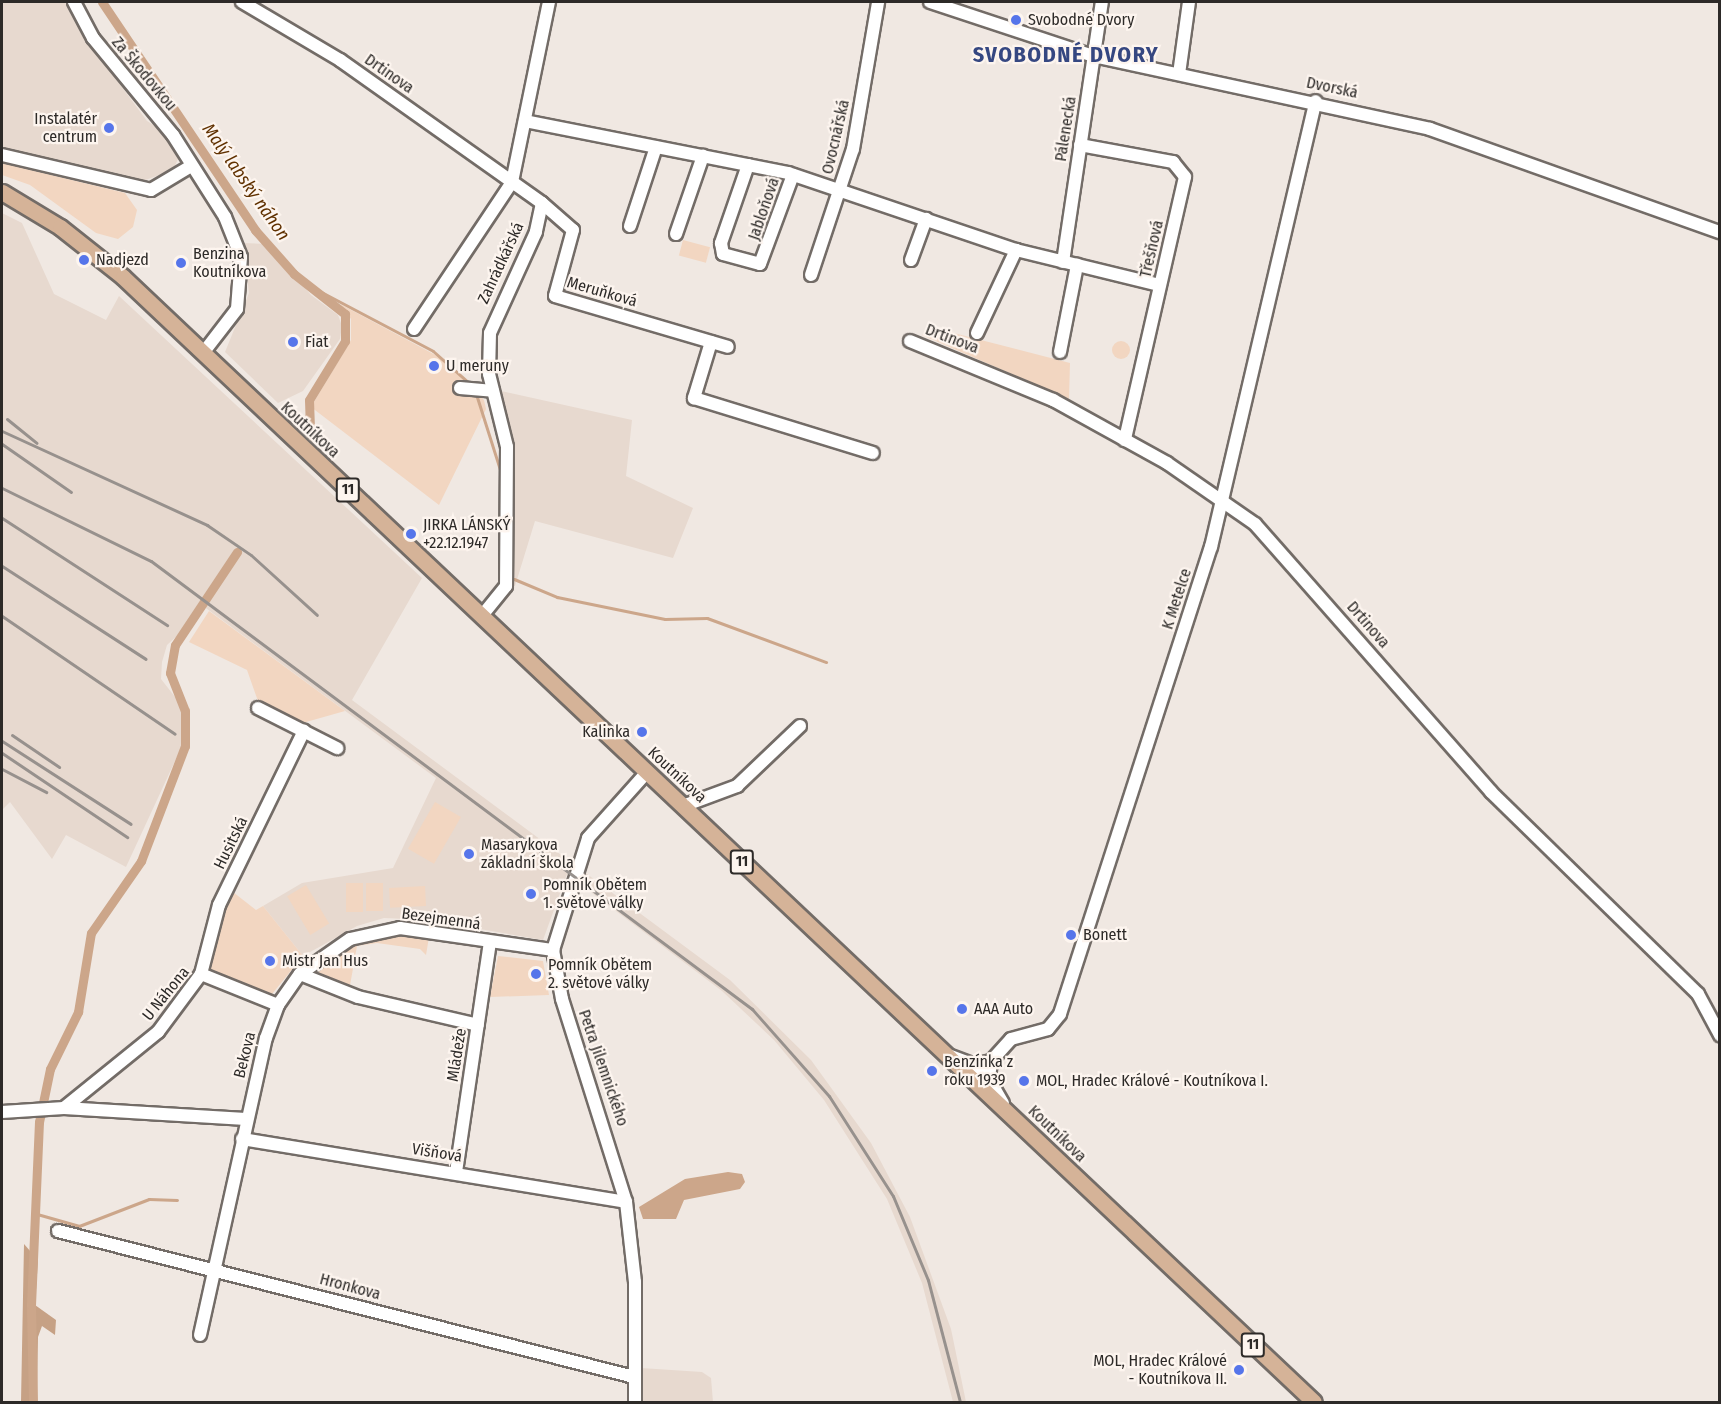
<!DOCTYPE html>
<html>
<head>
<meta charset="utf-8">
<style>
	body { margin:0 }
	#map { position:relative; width:1721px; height:1404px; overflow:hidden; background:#f0e8e2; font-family:"Fira Sans Condensed",sans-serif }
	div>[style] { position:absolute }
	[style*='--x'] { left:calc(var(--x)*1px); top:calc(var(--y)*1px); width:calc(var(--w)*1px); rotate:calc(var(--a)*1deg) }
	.built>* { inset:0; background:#e7d9cf }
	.green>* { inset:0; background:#f2d6c1; transform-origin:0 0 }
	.round { border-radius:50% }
	.forest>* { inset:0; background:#c6a185 }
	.water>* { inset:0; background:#cca68a }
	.stream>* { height:3px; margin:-1.5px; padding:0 1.5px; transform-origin:1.5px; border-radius:1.5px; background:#cca68a }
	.canal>* { height:9px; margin:-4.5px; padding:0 4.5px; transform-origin:4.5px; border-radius:4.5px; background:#cca68a }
	.roads { filter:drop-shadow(2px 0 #736c67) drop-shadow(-2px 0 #736c67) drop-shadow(0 2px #736c67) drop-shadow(0 -2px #736c67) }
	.minor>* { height:12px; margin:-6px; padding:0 6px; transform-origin:6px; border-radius:6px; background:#fff }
	.major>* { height:15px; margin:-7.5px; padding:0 7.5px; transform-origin:7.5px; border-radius:7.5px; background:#d5b398 }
	.rail>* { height:3px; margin:-1.5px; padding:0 1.5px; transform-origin:1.5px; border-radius:1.5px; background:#97918d }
	.dots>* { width:16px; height:16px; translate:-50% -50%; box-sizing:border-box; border:3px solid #fdf5ef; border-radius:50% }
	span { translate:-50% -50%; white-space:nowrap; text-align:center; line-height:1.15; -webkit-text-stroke:4.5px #fdf5ef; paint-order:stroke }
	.shield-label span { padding:2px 4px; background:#fdf5ef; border:2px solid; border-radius:4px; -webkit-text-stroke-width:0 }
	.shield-label { font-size:15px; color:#2d2a28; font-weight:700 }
	.poi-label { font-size:16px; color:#2d2a28 }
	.left { translate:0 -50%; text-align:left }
	.right { translate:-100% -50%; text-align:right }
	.street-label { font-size:16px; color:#2d2a28 }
	.water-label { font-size:18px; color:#603100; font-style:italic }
	.district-label { font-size:22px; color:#354781; font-weight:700; letter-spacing:1.5px }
	.frame { position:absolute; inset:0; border:3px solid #2d2a28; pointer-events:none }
</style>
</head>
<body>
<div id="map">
	<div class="built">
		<i style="clip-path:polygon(2px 2px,68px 2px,85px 37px,147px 121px,165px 132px,178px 159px,173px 170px,137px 183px,2px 147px)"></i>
		<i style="clip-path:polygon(2px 213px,22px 223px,54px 294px,106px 320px,119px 296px,422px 578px,352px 700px,730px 980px,811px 1060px,871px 1143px,910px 1217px,951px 1329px,966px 1402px,953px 1402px,922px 1283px,887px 1199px,824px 1100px,774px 1040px,722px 991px,567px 874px,543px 940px,428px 920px,384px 918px,357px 926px,303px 956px,263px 906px,302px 883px,393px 868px,436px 778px,199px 603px,192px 622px,167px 645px,162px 662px,161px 679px,186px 711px,187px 735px,126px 867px,66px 835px,52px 859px,10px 802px,2px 810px)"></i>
		<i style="clip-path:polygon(243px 243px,268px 244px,311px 295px,338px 315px,342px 326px,340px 339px,303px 391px,278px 403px,225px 352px,249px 293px)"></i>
		<i style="clip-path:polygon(497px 390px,632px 420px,626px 476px,693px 508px,673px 558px,535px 521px,515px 586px,508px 583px,512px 447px)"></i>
		<i style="clip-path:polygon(641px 1368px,702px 1372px,711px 1378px,713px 1402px,641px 1402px)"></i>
	</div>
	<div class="green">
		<i style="clip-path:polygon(2px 163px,125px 193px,137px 210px,133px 227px,118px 239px,96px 233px,30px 185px,2px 175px)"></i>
		<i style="left:683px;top:240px;width:28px;height:16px;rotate:15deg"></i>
		<i style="clip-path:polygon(340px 304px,441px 358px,484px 400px,486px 409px,439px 505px,311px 407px,351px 340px,351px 319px)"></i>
		<i style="clip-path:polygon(934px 328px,1070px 363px,1069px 399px,922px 335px)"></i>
		<i class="round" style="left:1112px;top:341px;width:18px;height:18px"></i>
		<i style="clip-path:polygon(209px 611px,345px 711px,299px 724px,259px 704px,247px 670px,189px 642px)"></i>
		<i style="left:435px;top:802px;width:30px;height:54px;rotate:30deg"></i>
		<i style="left:363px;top:883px;width:29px;height:17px;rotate:90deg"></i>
		<i style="left:366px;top:883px;width:17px;height:28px"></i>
		<i style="left:306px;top:885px;width:45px;height:22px;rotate:59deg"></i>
		<i style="left:425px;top:886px;width:20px;height:36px;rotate:87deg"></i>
		<i style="clip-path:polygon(233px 892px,256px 910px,263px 906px,303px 956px,272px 994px,207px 970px,216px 929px)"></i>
		<i style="clip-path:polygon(387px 936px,429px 937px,426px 955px,420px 949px,377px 943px,357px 946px,349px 991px,312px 972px,349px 946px)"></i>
		<i style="clip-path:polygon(498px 956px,543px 961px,549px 995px,490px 997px)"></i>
	</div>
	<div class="forest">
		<i style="clip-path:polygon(24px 1244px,38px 1260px,35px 1305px,56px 1320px,55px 1335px,42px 1326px,38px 1337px,37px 1402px,21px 1402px)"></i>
	</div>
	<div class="water">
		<i style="clip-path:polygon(728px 1172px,742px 1174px,745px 1182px,740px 1189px,684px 1200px,676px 1219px,643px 1219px,639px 1207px,685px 1179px)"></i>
	</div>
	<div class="stream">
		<i style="--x:308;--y:285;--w:141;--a:27.8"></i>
		<i style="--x:433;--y:351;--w:51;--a:41.8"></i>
		<i style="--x:476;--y:394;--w:83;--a:72.4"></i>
		<i style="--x:514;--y:579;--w:47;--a:22.7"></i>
		<i style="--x:557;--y:597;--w:110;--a:11.5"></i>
		<i style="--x:665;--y:619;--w:42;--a:-1.4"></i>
		<i style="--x:707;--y:618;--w:127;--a:20.3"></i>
		<i style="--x:37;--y:1214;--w:44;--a:15.9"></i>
		<i style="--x:79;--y:1226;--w:75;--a:-21.1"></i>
		<i style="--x:149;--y:1199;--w:28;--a:2"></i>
	</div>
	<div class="canal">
		<i style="--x:102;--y:2;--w:275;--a:56.1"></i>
		<i style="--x:255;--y:230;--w:59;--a:48.4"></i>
		<i style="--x:294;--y:274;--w:65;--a:38.1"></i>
		<i style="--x:345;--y:314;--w:27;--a:90"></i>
		<i style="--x:345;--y:341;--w:69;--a:121.4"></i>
		<i style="--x:309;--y:400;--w:37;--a:88"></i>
		<i style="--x:33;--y:1402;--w:97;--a:-91.2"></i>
		<i style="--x:31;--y:1305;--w:183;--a:-87.5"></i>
		<i style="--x:39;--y:1122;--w:54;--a:-78.3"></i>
		<i style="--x:50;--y:1069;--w:64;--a:-63.8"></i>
		<i style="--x:78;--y:1012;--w:80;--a:-80.7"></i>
		<i style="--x:91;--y:933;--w:88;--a:-55.2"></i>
		<i style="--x:141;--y:861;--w:123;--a:-69.1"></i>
		<i style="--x:185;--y:746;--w:35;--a:-90"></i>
		<i style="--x:185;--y:711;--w:41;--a:-111.5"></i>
		<i style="--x:170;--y:673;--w:28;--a:-80"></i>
		<i style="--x:175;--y:645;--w:112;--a:-56.3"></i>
	</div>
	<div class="roads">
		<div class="minor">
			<i style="--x:74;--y:2;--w:41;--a:62.2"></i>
			<i style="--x:93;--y:38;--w:126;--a:50.5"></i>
			<i style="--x:173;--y:135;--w:97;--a:57.6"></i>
			<i style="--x:225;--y:217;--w:43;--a:68.2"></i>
			<i style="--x:241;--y:257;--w:52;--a:94.4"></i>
			<i style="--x:237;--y:309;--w:56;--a:127.7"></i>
			<i style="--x:242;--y:2;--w:114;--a:30.6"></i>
			<i style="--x:340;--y:60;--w:247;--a:35.3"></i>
			<i style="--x:542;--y:203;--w:30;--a:102"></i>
			<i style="--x:536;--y:232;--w:111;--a:114.5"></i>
			<i style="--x:490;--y:333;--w:41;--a:91.4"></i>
			<i style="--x:489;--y:374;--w:75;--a:76.1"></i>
			<i style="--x:507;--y:447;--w:139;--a:90.4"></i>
			<i style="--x:506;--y:586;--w:38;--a:129"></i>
			<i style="--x:930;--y:2;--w:172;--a:18.3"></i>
			<i style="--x:1093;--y:56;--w:345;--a:12.2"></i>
			<i style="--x:1430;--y:129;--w:308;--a:19.6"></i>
			<i style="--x:1179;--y:74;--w:73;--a:-82.1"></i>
			<i style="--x:525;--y:121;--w:268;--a:11.2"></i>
			<i style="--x:788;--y:173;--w:241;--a:18.7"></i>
			<i style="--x:1016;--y:250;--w:148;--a:13.7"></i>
			<i style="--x:1080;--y:145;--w:95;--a:10.4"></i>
			<i style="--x:1173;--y:162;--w:19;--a:51"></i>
			<i style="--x:1185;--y:177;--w:270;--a:102.9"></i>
			<i style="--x:2;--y:155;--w:153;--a:13.2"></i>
			<i style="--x:151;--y:190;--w:47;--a:-31"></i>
			<i style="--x:748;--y:165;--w:83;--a:109.1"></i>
			<i style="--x:721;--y:243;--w:11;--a:80"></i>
			<i style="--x:723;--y:254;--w:38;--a:15"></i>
			<i style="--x:760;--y:264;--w:95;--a:-69.7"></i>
			<i style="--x:542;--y:203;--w:41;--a:41.1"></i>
			<i style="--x:573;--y:230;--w:68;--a:105.3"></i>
			<i style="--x:555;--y:296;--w:180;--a:16.4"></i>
			<i style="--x:630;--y:226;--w:83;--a:-71.8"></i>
			<i style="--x:676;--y:234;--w:83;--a:-70.9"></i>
			<i style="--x:911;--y:260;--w:44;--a:-69.9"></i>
			<i style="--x:1063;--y:262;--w:263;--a:-81.5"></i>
			<i style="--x:811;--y:275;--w:133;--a:-71.6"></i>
			<i style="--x:853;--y:149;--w:149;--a:-80.3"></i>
			<i style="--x:414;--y:329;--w:177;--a:-56.3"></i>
			<i style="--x:512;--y:182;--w:184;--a:-78.4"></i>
			<i style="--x:977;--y:333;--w:92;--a:-64.8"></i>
			<i style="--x:910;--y:341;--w:155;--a:22.4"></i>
			<i style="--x:1053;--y:400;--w:130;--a:28.9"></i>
			<i style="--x:1167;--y:463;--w:107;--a:34.7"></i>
			<i style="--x:1255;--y:524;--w:357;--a:48.6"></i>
			<i style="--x:1491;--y:792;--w:289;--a:44.3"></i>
			<i style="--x:1698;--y:994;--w:47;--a:61.8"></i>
			<i style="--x:711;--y:342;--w:59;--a:106.9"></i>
			<i style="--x:694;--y:398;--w:187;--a:17.1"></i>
			<i style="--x:1060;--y:352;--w:89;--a:-78.9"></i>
			<i style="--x:460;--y:388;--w:33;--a:5"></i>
			<i style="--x:258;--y:708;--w:89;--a:26.9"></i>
			<i style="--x:683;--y:806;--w:58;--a:-20.3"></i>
			<i style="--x:737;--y:786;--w:87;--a:-43.6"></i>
			<i style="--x:201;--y:974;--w:83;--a:21.9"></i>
			<i style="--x:300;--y:974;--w:62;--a:21.6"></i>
			<i style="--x:358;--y:997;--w:123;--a:13.1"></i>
			<i style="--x:951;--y:1056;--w:25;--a:21"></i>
			<i style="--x:974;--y:1065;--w:17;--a:-13"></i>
			<i style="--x:991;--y:1062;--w:17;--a:97"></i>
			<i style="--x:989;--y:1079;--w:28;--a:60"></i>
			<i style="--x:974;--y:1080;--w:55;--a:-47.9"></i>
			<i style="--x:1011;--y:1039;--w:38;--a:-15"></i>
			<i style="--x:1048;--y:1029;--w:19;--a:-51"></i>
			<i style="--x:1060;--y:1014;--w:491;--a:-72.1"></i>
			<i style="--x:1211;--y:547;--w:458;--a:-76.8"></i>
			<i style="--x:64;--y:1108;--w:121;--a:-39"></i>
			<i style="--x:158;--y:1032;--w:72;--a:-53.4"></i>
			<i style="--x:201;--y:974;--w:71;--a:-75.4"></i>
			<i style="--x:219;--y:905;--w:194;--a:-64"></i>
			<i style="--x:2;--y:1112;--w:62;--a:-3.7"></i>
			<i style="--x:64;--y:1108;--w:182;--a:3.5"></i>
			<i style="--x:242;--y:1139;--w:389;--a:9.3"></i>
			<i style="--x:456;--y:1172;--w:232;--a:-81.6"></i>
			<i style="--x:58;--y:1231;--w:594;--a:14.22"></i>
			<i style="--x:200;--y:1335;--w:304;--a:-77.5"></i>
			<i style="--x:266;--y:1038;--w:35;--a:-70"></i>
			<i style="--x:278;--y:1005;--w:38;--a:-55"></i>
			<i style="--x:300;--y:974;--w:61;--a:-35"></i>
			<i style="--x:350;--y:939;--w:51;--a:-12.4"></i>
			<i style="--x:400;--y:928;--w:155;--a:8.2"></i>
			<i style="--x:635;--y:1402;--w:120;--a:-90"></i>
			<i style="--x:635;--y:1282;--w:81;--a:-96.4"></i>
			<i style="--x:626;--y:1202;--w:213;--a:-107.5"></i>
			<i style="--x:562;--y:999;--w:50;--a:-100.4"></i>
			<i style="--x:553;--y:950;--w:117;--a:-72.6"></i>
			<i style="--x:588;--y:838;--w:89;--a:-48.2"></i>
		</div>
		<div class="major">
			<i style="--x:2;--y:192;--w:68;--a:31.1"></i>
			<i style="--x:60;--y:227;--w:80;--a:38.4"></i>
			<i style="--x:123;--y:277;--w:1638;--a:43.37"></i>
		</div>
	</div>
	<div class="rail">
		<i style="--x:7;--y:419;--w:38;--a:39"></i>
		<i style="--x:2;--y:431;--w:226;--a:24.6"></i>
		<i style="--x:207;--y:525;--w:53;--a:34.3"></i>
		<i style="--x:251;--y:555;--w:89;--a:42.3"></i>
		<i style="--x:2;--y:444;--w:84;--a:34.8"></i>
		<i style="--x:2;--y:488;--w:166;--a:26.1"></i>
		<i style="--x:151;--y:561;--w:750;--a:36.7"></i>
		<i style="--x:752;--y:1009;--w:116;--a:48.5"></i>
		<i style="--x:829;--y:1096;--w:119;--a:57.4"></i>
		<i style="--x:893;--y:1196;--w:91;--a:67.4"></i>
		<i style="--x:928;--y:1280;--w:126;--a:75.3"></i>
		<i style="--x:2;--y:518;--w:197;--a:33"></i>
		<i style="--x:2;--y:566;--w:171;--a:32.9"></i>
		<i style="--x:2;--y:616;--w:209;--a:34.3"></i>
		<i style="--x:12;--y:735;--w:57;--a:34.2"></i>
		<i style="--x:2;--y:741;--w:153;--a:32.8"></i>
		<i style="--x:2;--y:753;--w:151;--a:33.9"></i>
		<i style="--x:2;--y:769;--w:50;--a:27.6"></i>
	</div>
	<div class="dots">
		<i style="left:1016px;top:20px;background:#5675ea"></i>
		<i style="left:109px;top:128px;background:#5675ea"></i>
		<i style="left:84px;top:260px;background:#5675ea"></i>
		<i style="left:181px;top:263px;background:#5675ea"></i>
		<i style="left:293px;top:342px;background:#5675ea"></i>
		<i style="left:434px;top:366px;background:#5675ea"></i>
		<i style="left:411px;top:534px;background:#5675ea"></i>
		<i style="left:642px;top:732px;background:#5675ea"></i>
		<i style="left:469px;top:854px;background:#5675ea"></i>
		<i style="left:531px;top:894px;background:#5675ea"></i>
		<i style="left:1071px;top:935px;background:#5675ea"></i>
		<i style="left:270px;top:961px;background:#5675ea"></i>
		<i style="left:536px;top:974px;background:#5675ea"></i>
		<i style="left:962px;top:1009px;background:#5675ea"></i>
		<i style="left:932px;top:1071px;background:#5675ea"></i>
		<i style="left:1024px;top:1081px;background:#5675ea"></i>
		<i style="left:1239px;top:1370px;background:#5675ea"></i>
	</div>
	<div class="shield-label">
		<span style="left:348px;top:490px">11</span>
		<span style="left:742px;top:862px">11</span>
		<span style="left:1253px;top:1345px">11</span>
	</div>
	<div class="poi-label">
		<span class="left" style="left:1028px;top:20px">Svobodné Dvory</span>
		<span class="right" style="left:97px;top:128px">Instalatér<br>centrum</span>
		<span class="left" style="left:193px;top:263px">Benzina<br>Koutníkova</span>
		<span class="left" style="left:96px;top:260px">Nadjezd</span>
		<span class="left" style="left:305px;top:342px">Fiat</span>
		<span class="left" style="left:446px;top:366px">U meruny</span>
		<span class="left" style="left:423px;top:534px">JIRKA LÁNSKÝ<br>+22.12.1947</span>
		<span class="right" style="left:630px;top:732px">Kalinka</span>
		<span class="left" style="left:481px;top:854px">Masarykova<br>základní škola</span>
		<span class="left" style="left:543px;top:894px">Pomník Obětem<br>1. světové války</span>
		<span class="left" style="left:1083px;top:935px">Bonett</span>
		<span class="left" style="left:282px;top:961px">Mistr Jan Hus</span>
		<span class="left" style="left:548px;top:974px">Pomník Obětem<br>2. světové války</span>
		<span class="left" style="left:974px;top:1009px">AAA Auto</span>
		<span class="left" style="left:944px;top:1071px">Benzínka z<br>roku 1939</span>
		<span class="left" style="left:1036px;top:1081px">MOL, Hradec Králové - Koutníkova I.</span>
		<span class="right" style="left:1227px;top:1370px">MOL, Hradec Králové<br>- Koutníkova II.</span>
	</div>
	<div class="street-label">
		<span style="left:144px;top:74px;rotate:50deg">Za Škodovkou</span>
		<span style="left:389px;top:74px;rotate:35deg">Drtinova</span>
		<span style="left:1332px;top:88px;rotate:12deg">Dvorská</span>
		<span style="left:1066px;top:129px;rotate:-81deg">Pálenecká</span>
		<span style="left:836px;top:137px;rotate:-77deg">Ovocnářská</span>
		<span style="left:764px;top:209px;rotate:-71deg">Jabloňová</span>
		<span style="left:1152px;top:249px;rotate:-77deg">Třešňová</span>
		<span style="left:501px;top:263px;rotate:-65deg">Zahrádkářská</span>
		<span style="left:602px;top:292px;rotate:16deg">Meruňková</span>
		<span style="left:952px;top:339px;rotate:21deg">Drtinova</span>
		<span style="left:310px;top:430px;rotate:43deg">Koutníkova</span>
		<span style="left:1177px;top:599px;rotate:-72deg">K Metelce</span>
		<span style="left:1368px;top:625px;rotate:49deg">Drtinova</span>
		<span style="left:677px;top:775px;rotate:43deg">Koutníkova</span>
		<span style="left:231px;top:843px;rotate:-64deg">Husitská</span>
		<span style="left:441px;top:919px;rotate:8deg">Bezejmenná</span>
		<span style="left:166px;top:994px;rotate:-51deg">U Náhona</span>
		<span style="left:245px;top:1055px;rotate:-76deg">Bekova</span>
		<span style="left:457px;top:1055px;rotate:-81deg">Mládeže</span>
		<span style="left:603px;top:1068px;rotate:71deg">Petra Jilemnického</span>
		<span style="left:1057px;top:1134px;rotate:44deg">Koutníkova</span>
		<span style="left:437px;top:1153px;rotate:9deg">Višňová</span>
		<span style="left:350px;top:1287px;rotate:15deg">Hronkova</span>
	</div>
	<div class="water-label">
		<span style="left:246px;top:182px;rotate:55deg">Malý labský náhon</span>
	</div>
	<div class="district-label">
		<span style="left:1066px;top:55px">SVOBODNÉ DVORY</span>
	</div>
	<div class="frame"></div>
</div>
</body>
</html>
